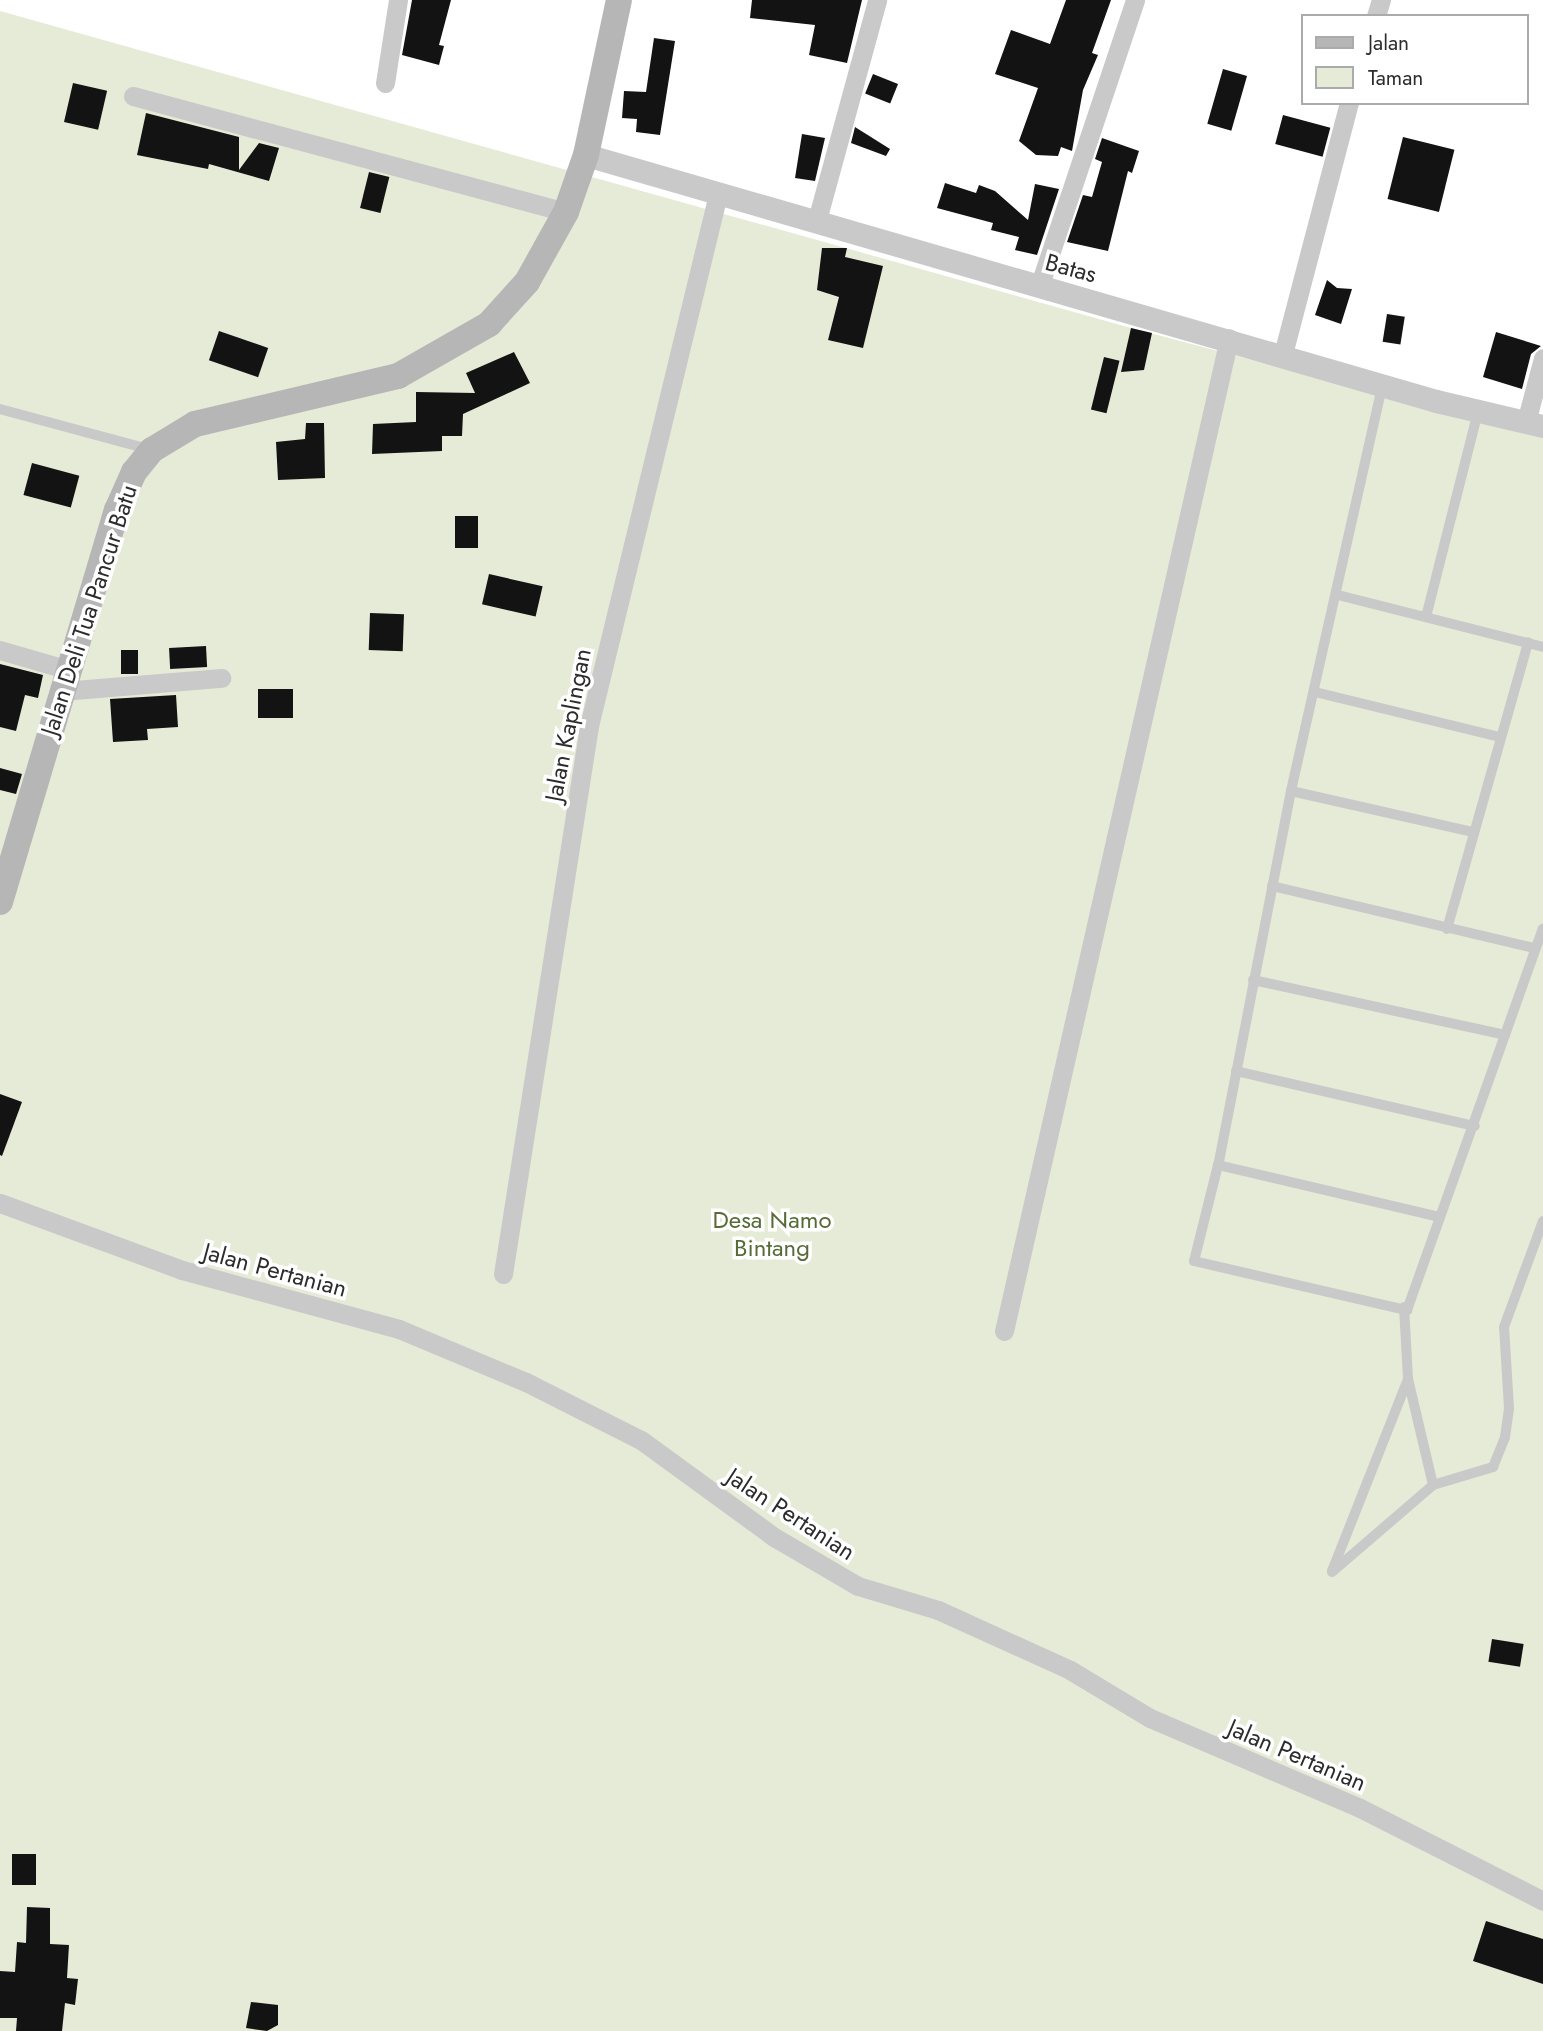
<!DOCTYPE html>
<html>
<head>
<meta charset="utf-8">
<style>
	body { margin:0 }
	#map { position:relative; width:1543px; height:2031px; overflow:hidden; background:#fff; font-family:Jost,sans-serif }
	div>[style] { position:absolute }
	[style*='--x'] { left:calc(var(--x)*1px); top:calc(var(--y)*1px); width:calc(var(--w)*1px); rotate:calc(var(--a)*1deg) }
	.green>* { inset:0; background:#e5ebd7 }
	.building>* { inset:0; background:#131313; transform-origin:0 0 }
	.service>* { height:10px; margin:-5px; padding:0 5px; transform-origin:5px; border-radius:5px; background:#c9c9c9 }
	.minor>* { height:19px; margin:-9.5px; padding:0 9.5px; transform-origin:9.5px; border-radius:9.5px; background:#c9c9c9 }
	.tertiary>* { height:23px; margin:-11.5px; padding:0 11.5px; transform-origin:11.5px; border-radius:11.5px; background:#c9c9c9 }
	.secondary>* { height:26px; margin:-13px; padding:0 13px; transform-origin:13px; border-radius:13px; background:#b6b6b6 }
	span { translate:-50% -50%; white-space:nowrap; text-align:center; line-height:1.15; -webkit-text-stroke:7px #fff; paint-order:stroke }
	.street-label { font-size:24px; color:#2c2c2c }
	.park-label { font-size:24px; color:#566b35 }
	.legend { position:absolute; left:1301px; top:14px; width:228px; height:91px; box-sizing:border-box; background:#fff; border:2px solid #ababab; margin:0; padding:9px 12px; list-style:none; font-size:21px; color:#2c2c2c }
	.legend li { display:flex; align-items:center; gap:14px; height:35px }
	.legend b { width:35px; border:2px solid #ababab }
</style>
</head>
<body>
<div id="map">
	<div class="green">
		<i style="clip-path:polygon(0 11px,1131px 328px,1543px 437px,1543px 2031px,0 2031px)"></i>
	</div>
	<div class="building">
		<i style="clip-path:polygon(412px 0,451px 0,439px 45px,444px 46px,439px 65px,402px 55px)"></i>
		<i style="clip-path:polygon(752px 0,862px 0,847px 63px,809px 55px,815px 25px,750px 18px)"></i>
		<i style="clip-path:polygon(1066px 0,1111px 0,1092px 53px,1098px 55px,1083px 90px,1072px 151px,1061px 147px,1058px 156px,1036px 155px,1019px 141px,1038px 88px,995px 74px,1011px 30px,1050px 44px)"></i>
		<i style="clip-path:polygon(654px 38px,675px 41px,660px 135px,636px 132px,637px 119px,622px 118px,624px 91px,646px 92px)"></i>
		<i style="left:1223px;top:69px;width:25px;height:57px;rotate:16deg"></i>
		<i style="left:873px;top:74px;width:27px;height:21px;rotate:22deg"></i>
		<i style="left:73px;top:83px;width:35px;height:40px;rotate:13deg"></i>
		<i style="clip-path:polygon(146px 113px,239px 137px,239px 170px,259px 143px,279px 148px,269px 181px,209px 164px,208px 169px,137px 155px)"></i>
		<i style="left:1283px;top:115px;width:49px;height:30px;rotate:15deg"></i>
		<i style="clip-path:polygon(855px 127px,890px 149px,886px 156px,851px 143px)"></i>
		<i style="clip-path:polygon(802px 134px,825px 138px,815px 181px,795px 178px)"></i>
		<i style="left:1403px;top:137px;width:53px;height:64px;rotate:14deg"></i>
		<i style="clip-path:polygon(1102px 138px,1139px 151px,1132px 173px,1128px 171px,1108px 251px,1067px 242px,1083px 195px,1092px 197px,1102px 162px,1095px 159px)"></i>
		<i style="left:369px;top:172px;width:21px;height:37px;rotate:14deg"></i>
		<i style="clip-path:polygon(945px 183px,976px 193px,979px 185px,995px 191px,1028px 220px,1035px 184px,1059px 189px,1037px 255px,1015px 250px,1019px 237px,991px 230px,993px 223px,937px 208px)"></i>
		<i style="clip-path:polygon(822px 248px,847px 248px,845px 257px,883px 266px,863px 348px,828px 340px,839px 297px,817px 290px)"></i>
		<i style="clip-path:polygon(1327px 280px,1337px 288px,1352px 289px,1341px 324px,1315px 315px)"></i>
		<i style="left:1387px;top:314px;width:18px;height:28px;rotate:9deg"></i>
		<i style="clip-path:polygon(1131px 328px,1152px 333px,1144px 370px,1121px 372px)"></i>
		<i style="left:219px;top:331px;width:52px;height:31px;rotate:19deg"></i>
		<i style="clip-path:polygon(1496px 332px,1541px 346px,1531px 354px,1522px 389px,1483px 377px)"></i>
		<i style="clip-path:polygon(514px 352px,530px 383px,463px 414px,462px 436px,442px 436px,442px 451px,372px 454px,373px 424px,416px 422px,416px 392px,475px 393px,466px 373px)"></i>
		<i style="left:1104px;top:357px;width:16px;height:54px;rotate:14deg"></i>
		<i style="clip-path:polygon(306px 423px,324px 423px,325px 478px,278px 480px,276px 442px,305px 439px)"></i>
		<i style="left:32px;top:463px;width:49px;height:33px;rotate:15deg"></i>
		<i style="left:455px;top:516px;width:23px;height:32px"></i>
		<i style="left:489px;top:574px;width:55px;height:31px;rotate:13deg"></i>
		<i style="left:370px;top:613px;width:34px;height:37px;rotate:2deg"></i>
		<i style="left:206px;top:646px;width:21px;height:37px;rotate:87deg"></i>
		<i style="left:121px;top:650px;width:17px;height:24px"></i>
		<i style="clip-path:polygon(0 664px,43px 675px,38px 698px,25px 695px,16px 731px,0 727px)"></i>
		<i style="left:293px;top:689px;width:29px;height:35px;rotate:90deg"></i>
		<i style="clip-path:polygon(176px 695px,178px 727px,147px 729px,148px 740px,113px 742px,110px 699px)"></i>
		<i style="clip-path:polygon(0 768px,22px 774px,16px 794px,0 790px)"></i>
		<i style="clip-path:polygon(0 1094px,22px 1102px,2px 1156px,0 1155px)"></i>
		<i style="left:1492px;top:1639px;width:32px;height:23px;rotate:9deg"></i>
		<i style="left:12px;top:1854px;width:24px;height:31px"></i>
		<i style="clip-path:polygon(27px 1907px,50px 1908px,50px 1944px,69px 1945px,67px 1978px,78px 1979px,75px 2005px,65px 2003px,62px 2031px,16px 2031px,17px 2018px,0 2018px,0 1971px,15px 1972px,17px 1942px,26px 1943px)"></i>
		<i style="clip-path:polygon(1486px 1921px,1543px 1939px,1543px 1984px,1473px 1961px)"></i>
		<i style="clip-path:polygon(251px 2002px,278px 2005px,278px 2025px,267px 2031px,246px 2028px)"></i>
	</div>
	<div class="service">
		<i style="--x:1382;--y:387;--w:414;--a:102.7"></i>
		<i style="--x:1291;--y:791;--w:381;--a:101"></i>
		<i style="--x:1218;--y:1165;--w:99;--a:104"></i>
		<i style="--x:1194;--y:1261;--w:219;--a:13"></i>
		<i style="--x:1407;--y:1310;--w:405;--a:-70.4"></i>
		<i style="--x:0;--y:409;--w:153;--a:15.1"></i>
		<i style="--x:1338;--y:595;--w:211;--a:14.2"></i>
		<i style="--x:1426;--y:617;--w:212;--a:-75.8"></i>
		<i style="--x:1315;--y:692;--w:190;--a:13.7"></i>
		<i style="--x:1291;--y:791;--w:187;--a:12.7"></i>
		<i style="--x:1272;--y:886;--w:270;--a:13.3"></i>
		<i style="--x:1447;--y:929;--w:298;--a:-74.2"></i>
		<i style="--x:1253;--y:980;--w:258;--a:12.3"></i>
		<i style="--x:1236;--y:1071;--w:245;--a:13"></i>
		<i style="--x:1218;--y:1165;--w:227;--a:13.2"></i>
		<i style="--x:1404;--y:1307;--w:72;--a:86.8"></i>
		<i style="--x:1408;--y:1379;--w:109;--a:76.7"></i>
		<i style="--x:1332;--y:1571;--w:206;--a:-68.4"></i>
		<i style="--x:1332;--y:1572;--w:133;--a:-40.7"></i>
		<i style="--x:1433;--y:1485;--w:63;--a:-16.7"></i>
		<i style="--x:1493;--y:1467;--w:32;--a:-68"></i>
		<i style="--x:1505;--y:1437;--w:29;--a:-82"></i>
		<i style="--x:1509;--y:1408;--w:81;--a:-93.5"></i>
		<i style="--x:1504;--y:1327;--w:113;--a:-69.8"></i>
	</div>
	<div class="minor">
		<i style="--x:1376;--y:16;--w:17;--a:-73"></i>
		<i style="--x:385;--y:83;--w:84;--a:-81.1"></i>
		<i style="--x:133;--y:96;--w:448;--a:15"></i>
		<i style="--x:817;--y:220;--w:228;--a:-74.7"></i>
		<i style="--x:1039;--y:287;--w:303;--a:-71.5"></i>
		<i style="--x:1283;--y:354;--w:260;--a:-75.3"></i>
		<i style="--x:1526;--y:422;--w:66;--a:-75.1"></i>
		<i style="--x:0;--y:650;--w:72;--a:16.2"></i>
		<i style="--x:62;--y:691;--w:160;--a:-4.7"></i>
		<i style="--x:0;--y:1203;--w:194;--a:20.2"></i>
		<i style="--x:182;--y:1270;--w:225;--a:15.2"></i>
		<i style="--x:399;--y:1329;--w:138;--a:22.7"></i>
		<i style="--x:526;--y:1382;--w:129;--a:26.8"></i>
		<i style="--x:641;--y:1440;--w:165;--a:36.1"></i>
		<i style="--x:774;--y:1537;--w:97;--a:30.3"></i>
		<i style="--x:858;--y:1586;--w:84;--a:16.7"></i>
		<i style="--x:938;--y:1610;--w:145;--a:24.4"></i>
		<i style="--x:1070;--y:1670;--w:93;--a:31"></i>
		<i style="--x:1150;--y:1718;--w:228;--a:23.2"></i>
		<i style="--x:1360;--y:1808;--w:205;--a:26.9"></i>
		<i style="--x:503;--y:1274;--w:555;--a:-81.08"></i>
		<i style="--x:589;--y:726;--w:547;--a:-76.37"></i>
		<i style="--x:1004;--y:1331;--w:1018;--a:-77.23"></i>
	</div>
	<div class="tertiary">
		<i style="--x:586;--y:155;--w:885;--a:16.14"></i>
		<i style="--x:1436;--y:401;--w:110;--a:13.2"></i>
	</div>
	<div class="secondary">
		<i style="--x:0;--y:902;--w:409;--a:-73.4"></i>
		<i style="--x:117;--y:510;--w:42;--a:-65.9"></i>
		<i style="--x:134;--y:472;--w:28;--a:-51"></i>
		<i style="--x:152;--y:450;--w:50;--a:-31.2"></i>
		<i style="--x:195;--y:424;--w:209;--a:-13.3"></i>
		<i style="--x:398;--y:376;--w:105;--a:-29.7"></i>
		<i style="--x:489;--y:324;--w:57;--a:-47.9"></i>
		<i style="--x:527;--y:282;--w:80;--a:-60.9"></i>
		<i style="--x:566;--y:212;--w:60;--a:-70.7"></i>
		<i style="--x:586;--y:155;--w:158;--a:-78"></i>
	</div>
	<div class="street-label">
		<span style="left:1071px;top:268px;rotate:15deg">Batas</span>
		<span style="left:89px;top:610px;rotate:-72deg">Jalan Deli Tua Pancur Batu</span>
		<span style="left:568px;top:725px;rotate:-79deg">Jalan Kaplingan</span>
		<span style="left:275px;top:1270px;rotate:15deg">Jalan Pertanian</span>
		<span style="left:791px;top:1514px;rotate:33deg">Jalan Pertanian</span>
		<span style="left:1297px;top:1755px;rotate:23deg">Jalan Pertanian</span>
	</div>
	<div class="park-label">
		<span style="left:772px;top:1234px">Desa Namo<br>Bintang</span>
	</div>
	<ul class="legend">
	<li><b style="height:9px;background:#b6b6b6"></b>Jalan</li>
	<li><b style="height:19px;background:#e5ebd7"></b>Taman</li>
	</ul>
</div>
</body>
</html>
